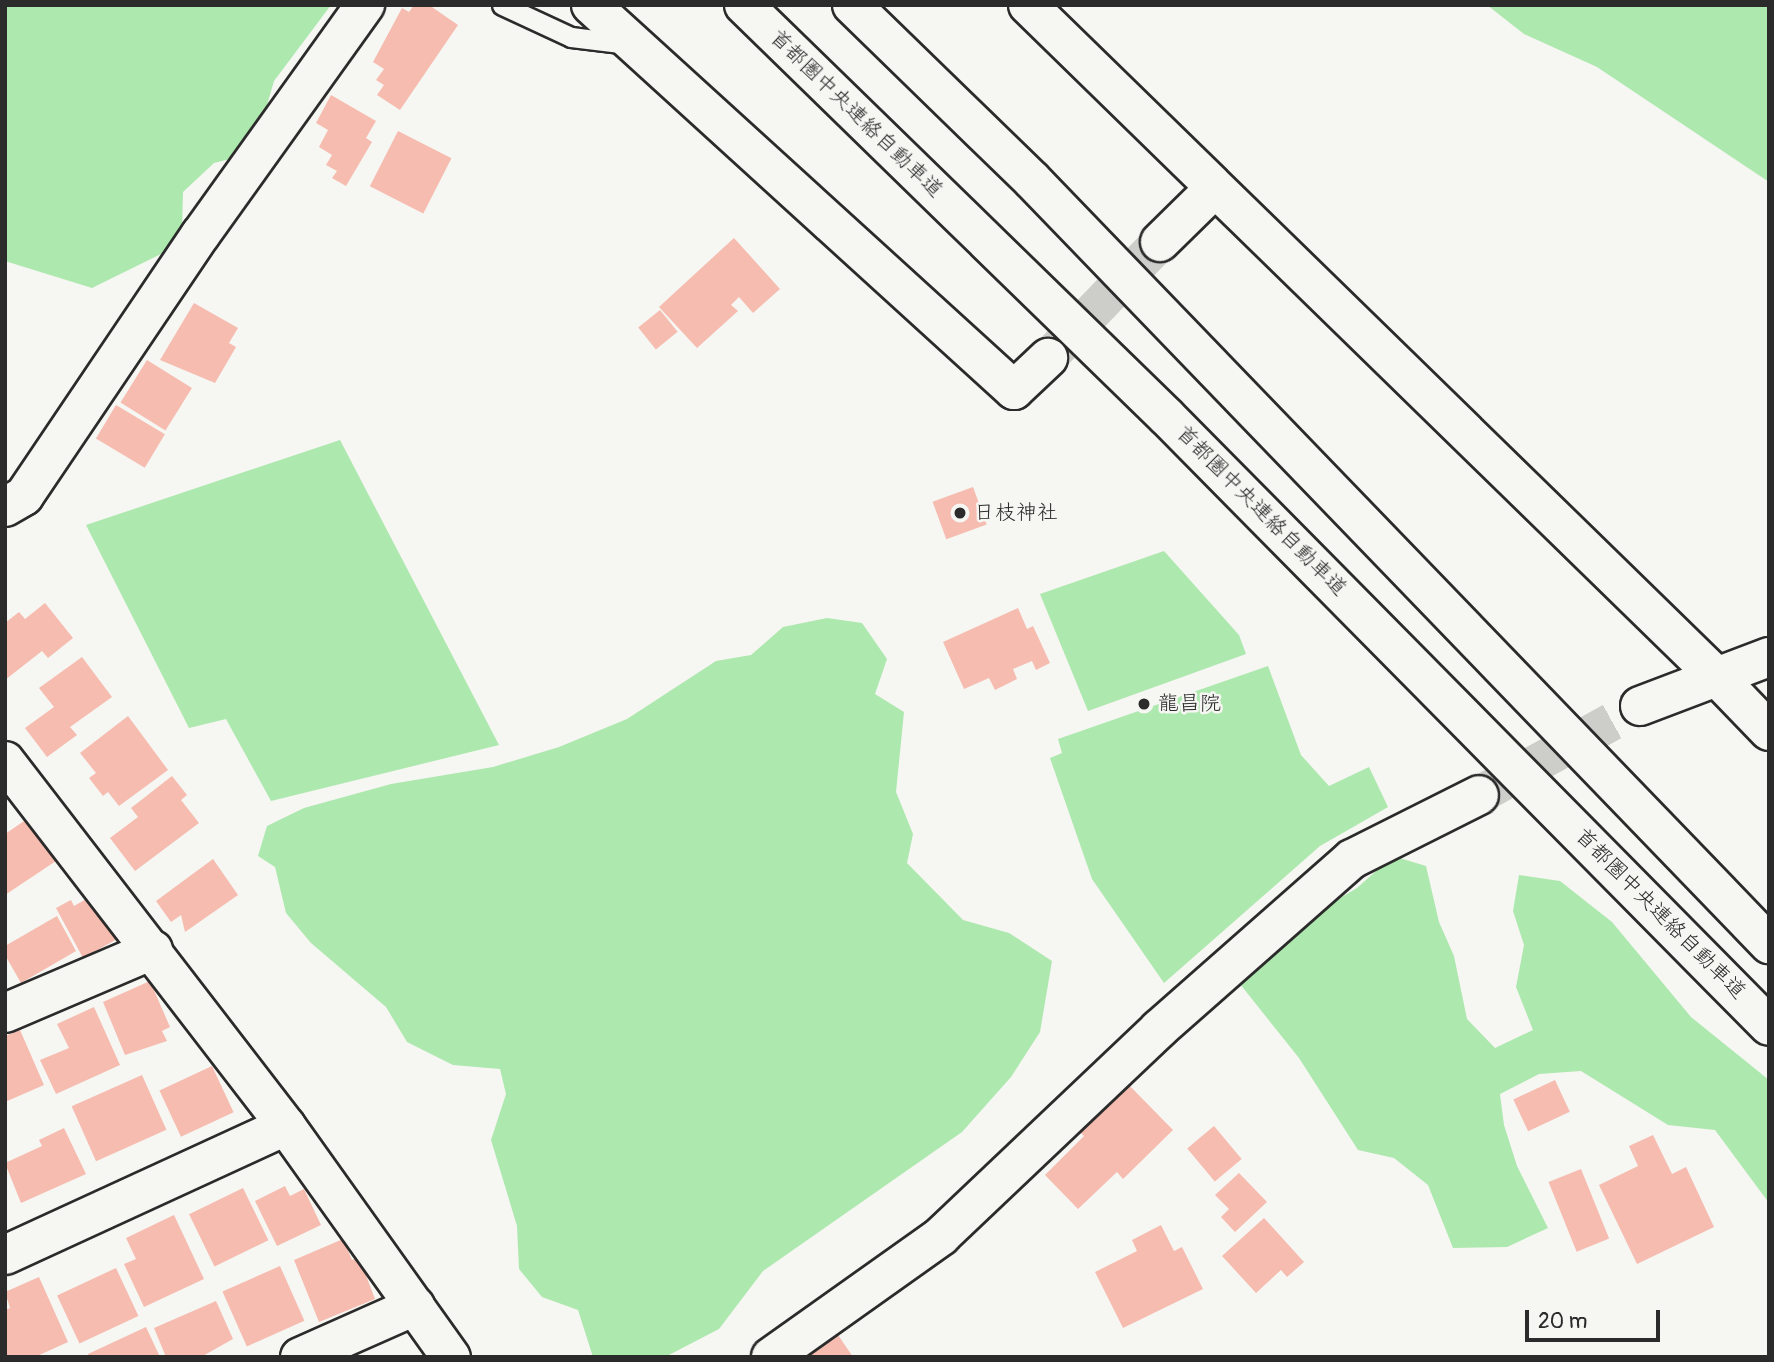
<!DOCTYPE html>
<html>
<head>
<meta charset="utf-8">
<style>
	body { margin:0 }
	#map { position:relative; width:1774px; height:1362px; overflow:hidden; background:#f6f6f2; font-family:Pangolin,"Klee One",sans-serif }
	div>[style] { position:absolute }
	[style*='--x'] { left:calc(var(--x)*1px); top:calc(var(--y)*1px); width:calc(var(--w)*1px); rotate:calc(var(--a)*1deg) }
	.green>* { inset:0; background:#ade8ae }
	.building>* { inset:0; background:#f6bcb0; transform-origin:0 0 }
	.minor-tunnel>* { height:38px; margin-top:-19px; transform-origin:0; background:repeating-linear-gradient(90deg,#cdcdca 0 38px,transparent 0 57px) }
	.roads { filter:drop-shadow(2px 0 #2b2b2b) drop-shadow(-2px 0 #2b2b2b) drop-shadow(0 2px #2b2b2b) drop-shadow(0 -2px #2b2b2b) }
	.service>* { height:19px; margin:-9.5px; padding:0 9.5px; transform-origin:9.5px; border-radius:9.5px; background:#f6f6f2 }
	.minor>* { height:38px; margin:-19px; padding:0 19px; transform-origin:19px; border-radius:19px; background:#f6f6f2 }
	.tertiary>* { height:38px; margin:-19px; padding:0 19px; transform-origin:19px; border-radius:19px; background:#f6f6f2 }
	.motorway>* { height:38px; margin:-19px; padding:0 19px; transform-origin:19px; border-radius:19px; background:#f6f6f2 }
	.dots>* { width:19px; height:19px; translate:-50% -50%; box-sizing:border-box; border:4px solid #f6f6f2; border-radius:50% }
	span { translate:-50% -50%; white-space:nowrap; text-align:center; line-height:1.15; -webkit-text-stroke:5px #f6f6f2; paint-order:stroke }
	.street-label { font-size:21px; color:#2b2b2b }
	.poi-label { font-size:21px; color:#2b2b2b }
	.left { translate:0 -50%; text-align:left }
	.frame { position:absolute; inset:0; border:7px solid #2b2b2b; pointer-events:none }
	.scale { position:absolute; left:1525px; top:1310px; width:135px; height:32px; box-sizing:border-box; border:4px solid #2b2b2b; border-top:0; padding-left:9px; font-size:21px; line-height:24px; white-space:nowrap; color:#2b2b2b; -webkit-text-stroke:5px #f6f6f2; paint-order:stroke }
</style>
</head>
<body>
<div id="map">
	<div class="green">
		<i style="clip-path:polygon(5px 5px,331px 5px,274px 81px,267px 105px,230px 159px,214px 163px,183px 192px,182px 229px,165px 252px,92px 288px,5px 261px)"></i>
		<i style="clip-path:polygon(1487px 5px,1769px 5px,1769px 182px,1597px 67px,1524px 34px)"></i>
		<i style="clip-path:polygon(340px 440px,499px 745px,271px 801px,226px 719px,189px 728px,86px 525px)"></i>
		<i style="clip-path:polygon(1164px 551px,1239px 635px,1246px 654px,1088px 711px,1040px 594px)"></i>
		<i style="clip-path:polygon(827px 618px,862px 623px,887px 659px,875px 694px,904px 712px,896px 792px,913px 834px,907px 863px,963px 920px,1009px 933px,1052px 961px,1040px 1032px,1011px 1077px,962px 1132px,763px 1271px,719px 1329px,665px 1357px,593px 1357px,578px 1310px,542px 1297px,519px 1269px,517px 1226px,491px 1140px,506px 1094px,500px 1069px,453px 1065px,407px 1042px,386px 1007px,311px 943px,286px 913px,275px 867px,258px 856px,267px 826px,304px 808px,391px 784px,493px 767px,559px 747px,627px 719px,716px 661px,751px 655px,783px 627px)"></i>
		<i style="clip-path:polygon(1268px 666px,1301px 755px,1329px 786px,1369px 767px,1388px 807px,1320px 846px,1164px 983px,1092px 879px,1050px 758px,1062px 753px,1058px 739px)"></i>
		<i style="clip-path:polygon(1393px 856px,1426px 866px,1439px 922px,1454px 956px,1467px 1019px,1495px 1048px,1533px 1030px,1516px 987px,1524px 945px,1513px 911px,1519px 875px,1560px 881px,1612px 922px,1691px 1017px,1769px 1080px,1769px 1203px,1715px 1130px,1668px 1125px,1581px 1071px,1539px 1074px,1500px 1094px,1504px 1125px,1517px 1166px,1548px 1228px,1507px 1247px,1453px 1248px,1428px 1185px,1394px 1158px,1358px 1150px,1299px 1058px,1240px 984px,1305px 919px,1357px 888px)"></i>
	</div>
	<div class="building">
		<i style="clip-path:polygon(414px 5px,429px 5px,458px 25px,400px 110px,377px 95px,384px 85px,376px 80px,384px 69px,373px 62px,402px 8px,409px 12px)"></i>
		<i style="clip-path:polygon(331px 95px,376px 121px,366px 138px,372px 142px,346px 186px,332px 178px,337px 171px,326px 165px,332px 155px,319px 147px,328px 130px,316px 123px)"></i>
		<i style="left:398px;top:131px;width:60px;height:62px;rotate:27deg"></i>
		<i style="clip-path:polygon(734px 238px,780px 289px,753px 313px,739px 297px,731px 305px,738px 311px,697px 348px,659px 307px)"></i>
		<i style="clip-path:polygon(194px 303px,238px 328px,229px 343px,236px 347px,215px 383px,160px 360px)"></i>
		<i style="left:660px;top:310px;width:28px;height:28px;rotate:51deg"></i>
		<i style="left:147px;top:360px;width:53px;height:50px;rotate:32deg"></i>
		<i style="left:116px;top:405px;width:57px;height:39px;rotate:31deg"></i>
		<i style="left:973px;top:487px;width:40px;height:43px;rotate:70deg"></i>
		<i style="clip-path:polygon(45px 603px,73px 638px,48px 658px,42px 651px,5px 680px,5px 623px,19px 612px,25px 619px)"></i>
		<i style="clip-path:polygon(1018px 608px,1027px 629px,1033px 626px,1050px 663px,1036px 670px,1032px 661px,1013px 669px,1017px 679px,995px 690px,989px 678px,964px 689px,943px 642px)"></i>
		<i style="clip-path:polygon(82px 657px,112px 697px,70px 727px,77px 735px,47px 757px,25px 728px,54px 707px,39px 688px)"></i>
		<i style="clip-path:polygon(128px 716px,168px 770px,119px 806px,108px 792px,103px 796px,89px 778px,96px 773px,80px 753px)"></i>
		<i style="clip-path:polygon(172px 776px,187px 795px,181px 800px,199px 823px,135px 871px,110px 838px,138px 817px,131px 808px)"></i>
		<i style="clip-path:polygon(30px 817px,59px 859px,5px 895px,5px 834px)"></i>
		<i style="clip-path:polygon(213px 859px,238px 895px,185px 932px,181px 915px,171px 922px,156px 901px)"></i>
		<i style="clip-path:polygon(95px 894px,119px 938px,83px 958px,56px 908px,71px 900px,74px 906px)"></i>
		<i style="clip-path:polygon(57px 916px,76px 951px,21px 983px,5px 955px,5px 946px)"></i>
		<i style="clip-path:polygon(150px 981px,170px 1027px,162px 1031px,167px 1041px,125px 1055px,103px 1002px)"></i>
		<i style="clip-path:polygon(94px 1007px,120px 1065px,56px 1094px,40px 1060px,69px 1048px,57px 1024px)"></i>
		<i style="clip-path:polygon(20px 1030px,44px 1085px,5px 1102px,5px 1036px)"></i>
		<i style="left:212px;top:1066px;width:51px;height:58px;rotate:65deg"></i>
		<i style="left:142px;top:1075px;width:60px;height:77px;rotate:66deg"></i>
		<i style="clip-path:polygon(1123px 1079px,1173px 1130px,1123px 1179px,1117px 1172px,1078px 1209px,1045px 1175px,1084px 1136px,1074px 1126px)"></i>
		<i style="left:1555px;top:1080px;width:35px;height:46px;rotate:65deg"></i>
		<i style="left:1214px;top:1126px;width:43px;height:35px;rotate:50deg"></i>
		<i style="clip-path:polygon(64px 1128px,86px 1174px,21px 1203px,5px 1163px,42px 1146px,39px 1140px)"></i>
		<i style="clip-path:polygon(1653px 1135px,1672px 1174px,1686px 1167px,1714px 1227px,1637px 1264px,1599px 1185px,1638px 1166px,1629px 1146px)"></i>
		<i style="left:1581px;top:1169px;width:75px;height:35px;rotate:68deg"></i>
		<i style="clip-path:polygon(1239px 1173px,1267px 1202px,1235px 1232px,1221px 1217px,1229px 1209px,1215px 1195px)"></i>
		<i style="clip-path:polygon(285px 1186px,290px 1196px,304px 1189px,321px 1225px,277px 1246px,255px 1201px)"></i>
		<i style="left:243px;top:1188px;width:58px;height:60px;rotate:64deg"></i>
		<i style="clip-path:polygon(174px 1215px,204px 1279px,144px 1307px,124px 1264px,136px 1259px,126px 1238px)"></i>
		<i style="clip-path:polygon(1264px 1218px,1304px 1262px,1287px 1277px,1281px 1270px,1256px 1293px,1222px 1256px)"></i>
		<i style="clip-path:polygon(1161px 1225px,1174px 1251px,1182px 1247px,1203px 1289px,1123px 1328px,1095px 1272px,1137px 1251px,1132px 1240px)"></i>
		<i style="clip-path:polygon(343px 1239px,352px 1260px,359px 1257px,375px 1299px,319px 1322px,294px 1260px)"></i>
		<i style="left:280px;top:1266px;width:60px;height:63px;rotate:66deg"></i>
		<i style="left:116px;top:1268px;width:53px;height:65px;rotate:65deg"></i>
		<i style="clip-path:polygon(39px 1277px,68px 1342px,35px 1357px,5px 1357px,5px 1310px,10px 1308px,5px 1292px)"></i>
		<i style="clip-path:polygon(216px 1301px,233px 1339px,201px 1357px,166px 1357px,154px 1328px)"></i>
		<i style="clip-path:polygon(832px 1326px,853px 1357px,787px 1357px)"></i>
		<i style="clip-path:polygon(146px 1327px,160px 1357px,89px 1357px,88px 1354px)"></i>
	</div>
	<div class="minor-tunnel">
		<i style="--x:1048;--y:358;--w:161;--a:-46"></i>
		<i style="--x:1479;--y:795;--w:184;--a:-28.9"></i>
	</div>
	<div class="roads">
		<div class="service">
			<i style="--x:502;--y:5;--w:76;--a:24.9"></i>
			<i style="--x:571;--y:37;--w:56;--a:7.1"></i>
		</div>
		<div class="minor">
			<i style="--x:591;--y:5;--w:572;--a:42.31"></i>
			<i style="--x:1014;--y:390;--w:47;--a:-43.3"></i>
			<i style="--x:1160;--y:242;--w:76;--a:-44.5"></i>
			<i style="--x:5;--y:507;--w:22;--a:-30"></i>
			<i style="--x:24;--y:496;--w:316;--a:-56"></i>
			<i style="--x:201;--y:234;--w:282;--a:-54.4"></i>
			<i style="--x:1719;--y:679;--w:72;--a:46.1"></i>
			<i style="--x:1640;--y:706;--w:138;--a:-20.8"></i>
			<i style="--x:5;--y:761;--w:461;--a:52.4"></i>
			<i style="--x:286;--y:1126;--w:284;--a:54.5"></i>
			<i style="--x:5;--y:1013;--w:161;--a:-23.1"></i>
			<i style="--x:5;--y:1255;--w:309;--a:-24.7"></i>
			<i style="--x:300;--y:1357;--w:126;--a:-23.9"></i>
			<i style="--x:771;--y:1357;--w:209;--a:-35.4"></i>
			<i style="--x:941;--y:1236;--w:301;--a:-43.5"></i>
			<i style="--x:1159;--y:1029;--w:257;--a:-41.4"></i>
			<i style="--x:1352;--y:859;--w:142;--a:-26.7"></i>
		</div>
		<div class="tertiary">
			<i style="--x:1028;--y:5;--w:965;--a:44.29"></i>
		</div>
		<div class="motorway">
			<i style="--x:744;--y:5;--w:590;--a:44.25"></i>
			<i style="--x:1167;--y:417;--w:856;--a:45.33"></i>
			<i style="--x:852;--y:5;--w:251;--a:44.2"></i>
			<i style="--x:1032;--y:180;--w:1062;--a:46.03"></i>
		</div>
	</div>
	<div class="dots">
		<i style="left:960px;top:513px;background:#2b2b2b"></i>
		<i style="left:1144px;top:704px;background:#2b2b2b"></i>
	</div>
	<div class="street-label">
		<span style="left:856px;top:114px;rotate:44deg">首都圏中央連絡自動車道</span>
		<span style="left:1261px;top:511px;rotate:45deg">首都圏中央連絡自動車道</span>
		<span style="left:1660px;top:914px;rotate:45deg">首都圏中央連絡自動車道</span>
	</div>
	<div class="poi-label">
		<span class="left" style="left:974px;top:513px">日枝神社</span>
		<span class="left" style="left:1158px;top:704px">龍昌院</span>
	</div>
	<div class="frame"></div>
	<div class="scale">20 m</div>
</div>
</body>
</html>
